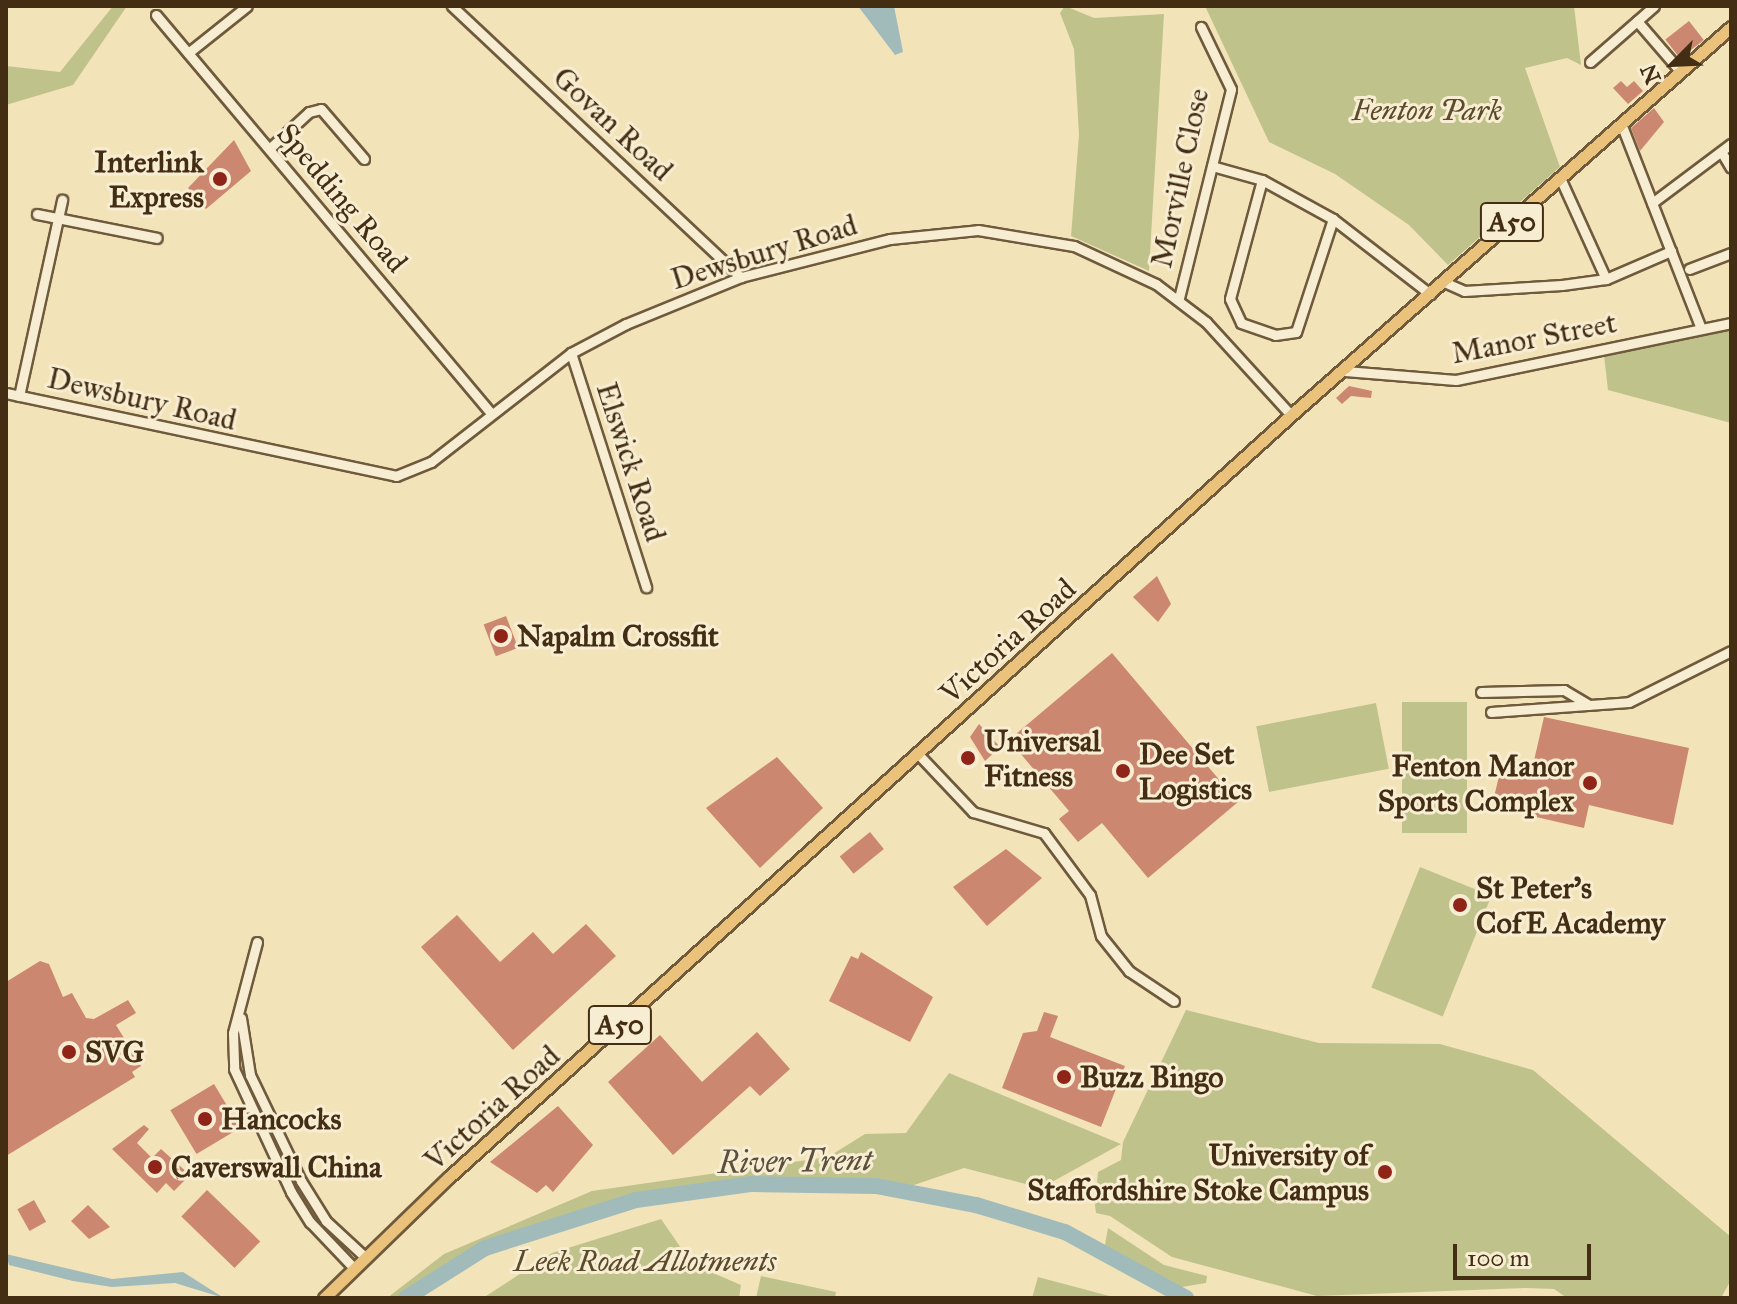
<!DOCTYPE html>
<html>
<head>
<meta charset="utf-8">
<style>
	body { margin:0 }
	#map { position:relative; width:1737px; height:1304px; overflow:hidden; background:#f3e3b9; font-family:"IM FELL Great Primer",serif }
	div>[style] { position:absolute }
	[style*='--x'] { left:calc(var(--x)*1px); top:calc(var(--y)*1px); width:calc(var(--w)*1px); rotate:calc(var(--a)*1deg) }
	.green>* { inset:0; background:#c0c28b; transform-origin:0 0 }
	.water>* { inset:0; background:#a1bbbb }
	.river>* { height:16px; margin:-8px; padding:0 8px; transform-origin:8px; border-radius:8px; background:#a1bbbb }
	.building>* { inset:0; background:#cc8771; transform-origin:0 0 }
	.roads { filter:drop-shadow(2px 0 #6f5a3c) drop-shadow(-2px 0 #6f5a3c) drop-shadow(0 2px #6f5a3c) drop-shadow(0 -2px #6f5a3c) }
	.minor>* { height:9px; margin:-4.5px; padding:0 4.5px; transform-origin:4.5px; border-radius:4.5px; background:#f7edd2 }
	.major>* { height:11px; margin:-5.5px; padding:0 5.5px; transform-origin:5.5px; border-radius:5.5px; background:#eac27c }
	.dots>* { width:22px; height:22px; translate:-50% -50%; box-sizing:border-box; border:4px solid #f7edd2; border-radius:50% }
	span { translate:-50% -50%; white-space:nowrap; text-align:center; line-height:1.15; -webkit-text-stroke:6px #f7edd2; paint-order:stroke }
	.shield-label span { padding:2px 6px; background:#f7edd2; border:2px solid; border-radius:6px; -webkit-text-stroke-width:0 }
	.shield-label { font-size:28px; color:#432d13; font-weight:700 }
	.park-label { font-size:30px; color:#5c4b2b; font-style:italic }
	.street-label { font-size:30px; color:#432d13 }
	.poi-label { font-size:30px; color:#432d13; font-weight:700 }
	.right { translate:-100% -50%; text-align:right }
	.left { translate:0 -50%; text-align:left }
	.water-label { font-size:32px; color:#5a503d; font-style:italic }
	.frame { position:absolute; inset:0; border:8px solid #432d13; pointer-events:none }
	.north { position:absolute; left:1633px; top:24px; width:80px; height:80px; -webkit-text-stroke:6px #f7edd2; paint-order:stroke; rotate:246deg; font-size:22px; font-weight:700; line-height:32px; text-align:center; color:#432d13 }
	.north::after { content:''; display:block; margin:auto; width:28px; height:36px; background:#432d13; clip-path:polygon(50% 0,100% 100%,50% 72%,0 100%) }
	.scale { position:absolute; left:1453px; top:1244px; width:138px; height:36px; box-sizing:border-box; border:4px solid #432d13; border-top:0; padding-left:10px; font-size:24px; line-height:28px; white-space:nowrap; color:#432d13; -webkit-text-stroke:6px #f7edd2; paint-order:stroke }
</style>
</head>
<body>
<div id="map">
	<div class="green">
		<i style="clip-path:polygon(113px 6px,127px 6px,73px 85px,6px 105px,6px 66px,60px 72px)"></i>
		<i style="clip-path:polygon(1065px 6px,1094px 18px,1164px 14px,1149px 271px,1071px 236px,1079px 135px,1074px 49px,1060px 13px)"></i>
		<i style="clip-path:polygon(1205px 6px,1574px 6px,1581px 65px,1567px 58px,1525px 68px,1560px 167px,1448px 265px,1409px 225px,1335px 174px,1269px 142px)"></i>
		<i style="clip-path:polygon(1731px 329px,1731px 423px,1608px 390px,1604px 355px)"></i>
		<i style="left:1402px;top:702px;width:65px;height:131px"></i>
		<i style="left:1376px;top:703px;width:67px;height:122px;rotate:79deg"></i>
		<i style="left:1420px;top:867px;width:77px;height:130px;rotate:22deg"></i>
		<i style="clip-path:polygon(1186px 1010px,1319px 1043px,1440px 1044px,1533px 1070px,1731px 1237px,1731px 1280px,1721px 1298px,1567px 1298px,1554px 1289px,1525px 1288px,1317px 1296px,1172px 1257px,1110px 1216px,1096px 1213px,1095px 1205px,1098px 1172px,1121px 1160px,1123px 1142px)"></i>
		<i style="clip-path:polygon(949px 1073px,1121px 1144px,1041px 1188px,964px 1168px,914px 1185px,747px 1180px,631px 1196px,488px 1244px,442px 1266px,402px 1298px,387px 1298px,444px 1254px,592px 1191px,828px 1157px,865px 1134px,906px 1133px)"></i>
		<i style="clip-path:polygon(661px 1219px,692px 1264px,741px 1285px,739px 1298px,483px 1298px,552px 1253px)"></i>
		<i style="clip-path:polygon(1108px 1228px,1164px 1265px,1207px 1276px,1206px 1283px,1176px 1288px,1141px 1272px,1105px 1245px)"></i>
		<i style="clip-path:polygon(761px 1276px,836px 1292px,835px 1298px,756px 1298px)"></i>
		<i style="clip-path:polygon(1038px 1277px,1117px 1298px,1032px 1298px)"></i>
	</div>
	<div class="water">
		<i style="clip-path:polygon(858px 6px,894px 6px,903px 52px,895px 55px)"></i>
		<i style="clip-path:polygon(6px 1254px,112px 1279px,183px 1272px,224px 1298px,175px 1283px,112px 1287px,73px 1281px,9px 1265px)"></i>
	</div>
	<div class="river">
		<i style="--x:406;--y:1298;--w:93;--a:-32.3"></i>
		<i style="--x:485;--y:1248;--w:158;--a:-17.6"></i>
		<i style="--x:636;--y:1200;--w:117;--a:-7.9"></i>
		<i style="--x:752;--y:1184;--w:124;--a:0.9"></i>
		<i style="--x:876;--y:1186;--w:102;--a:10.8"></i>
		<i style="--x:976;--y:1205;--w:93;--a:16.9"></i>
		<i style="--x:1065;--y:1232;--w:138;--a:28.6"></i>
	</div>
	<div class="building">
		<i style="left:1689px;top:21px;width:24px;height:30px;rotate:52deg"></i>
		<i style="clip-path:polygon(1621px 81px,1627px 87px,1634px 81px,1643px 91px,1628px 104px,1613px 88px)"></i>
		<i style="clip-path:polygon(1654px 108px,1664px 122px,1640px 151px,1631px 128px)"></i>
		<i style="clip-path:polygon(234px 140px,251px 171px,206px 209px,188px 188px)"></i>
		<i style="clip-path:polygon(1349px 386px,1372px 391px,1371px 398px,1351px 396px,1342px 404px,1336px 398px)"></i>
		<i style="clip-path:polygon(1157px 576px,1171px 604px,1158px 622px,1133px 597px)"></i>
		<i style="left:506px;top:616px;width:34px;height:24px;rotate:69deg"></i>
		<i style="clip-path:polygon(1112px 653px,1238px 802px,1148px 878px,1102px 823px,1078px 842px,1059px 819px,1069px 811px,1009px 740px)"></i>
		<i style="clip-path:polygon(1544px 717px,1689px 748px,1673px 825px,1589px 805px,1584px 828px,1505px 810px,1507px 800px,1494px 797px,1501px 768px,1513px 770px,1515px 762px,1533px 765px)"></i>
		<i style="clip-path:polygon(979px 724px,1000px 747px,985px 761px,970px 737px)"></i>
		<i style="clip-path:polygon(777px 757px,823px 808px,760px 868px,706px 808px)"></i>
		<i style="left:870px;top:832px;width:22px;height:39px;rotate:51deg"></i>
		<i style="clip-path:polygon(1006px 849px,1042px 878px,987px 926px,953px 887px)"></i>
		<i style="clip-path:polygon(457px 915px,500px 962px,533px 932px,553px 954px,586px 924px,616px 956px,513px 1050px,421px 947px)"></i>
		<i style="clip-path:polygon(861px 952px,933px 997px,910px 1042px,829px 1001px,851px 956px,858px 959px)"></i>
		<i style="clip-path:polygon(40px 961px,49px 964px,63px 997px,72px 993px,86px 1018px,94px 1019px,128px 1000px,136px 1013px,116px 1025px,141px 1066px,132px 1072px,135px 1077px,6px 1156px,6px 982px)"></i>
		<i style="clip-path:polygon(1044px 1012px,1058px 1016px,1050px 1037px,1125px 1066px,1101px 1127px,1002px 1088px,1023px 1033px,1037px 1031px)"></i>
		<i style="clip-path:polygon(757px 1032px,790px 1069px,760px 1096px,750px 1086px,673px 1155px,608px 1082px,660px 1035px,702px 1082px)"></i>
		<i style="left:214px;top:1084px;width:51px;height:51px;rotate:59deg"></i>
		<i style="clip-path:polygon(558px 1106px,593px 1145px,553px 1192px,546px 1185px,537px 1193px,490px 1162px)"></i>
		<i style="clip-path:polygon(144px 1125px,149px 1129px,137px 1143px,152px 1158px,161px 1149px,190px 1175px,174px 1191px,166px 1183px,157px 1193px,112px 1149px)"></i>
		<i style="left:207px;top:1190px;width:74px;height:37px;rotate:44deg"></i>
		<i style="left:34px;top:1200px;width:25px;height:19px;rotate:61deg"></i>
		<i style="clip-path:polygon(88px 1205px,110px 1227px,89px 1239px,71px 1221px)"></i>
	</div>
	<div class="roads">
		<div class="minor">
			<i style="--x:452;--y:6;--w:396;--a:43.2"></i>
			<i style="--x:156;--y:15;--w:519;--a:49.93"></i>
			<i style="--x:1637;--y:21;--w:67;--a:49.2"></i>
			<i style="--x:188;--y:53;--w:75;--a:-38.5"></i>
			<i style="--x:1590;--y:62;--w:85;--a:-41.2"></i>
			<i style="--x:1622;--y:126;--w:218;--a:68.7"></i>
			<i style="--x:270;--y:148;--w:53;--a:-42.7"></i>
			<i style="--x:309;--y:112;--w:12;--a:-14"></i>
			<i style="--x:321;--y:109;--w:66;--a:49.3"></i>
			<i style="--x:1722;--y:153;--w:17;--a:59"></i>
			<i style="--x:1212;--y:166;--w:52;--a:15.6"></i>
			<i style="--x:1262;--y:180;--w:81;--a:28.8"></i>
			<i style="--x:1333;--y:219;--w:123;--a:37.7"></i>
			<i style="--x:1262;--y:180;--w:123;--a:105.1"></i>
			<i style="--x:1230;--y:299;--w:26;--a:65"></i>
			<i style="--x:1241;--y:323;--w:36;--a:19"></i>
			<i style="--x:1275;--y:335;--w:21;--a:-8"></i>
			<i style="--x:1296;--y:332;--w:119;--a:-71.9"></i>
			<i style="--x:1561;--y:180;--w:109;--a:65.6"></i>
			<i style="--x:1652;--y:203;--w:99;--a:-36.8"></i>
			<i style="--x:37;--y:214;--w:122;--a:11.3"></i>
			<i style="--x:1689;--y:269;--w:45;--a:-20.9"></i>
			<i style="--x:1444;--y:282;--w:22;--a:24"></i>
			<i style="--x:1464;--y:291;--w:98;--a:-3.5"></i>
			<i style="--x:1562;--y:285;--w:44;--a:-7.8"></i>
			<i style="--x:1606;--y:279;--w:71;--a:-23.3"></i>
			<i style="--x:1179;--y:298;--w:215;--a:-76"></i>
			<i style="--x:1231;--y:89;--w:69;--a:-115.8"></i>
			<i style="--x:571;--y:353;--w:246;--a:72.2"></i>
			<i style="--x:1345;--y:371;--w:111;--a:4.6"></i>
			<i style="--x:1456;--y:380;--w:281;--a:-11.7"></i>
			<i style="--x:6;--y:393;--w:399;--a:12"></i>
			<i style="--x:396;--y:476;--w:38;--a:-22"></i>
			<i style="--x:431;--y:462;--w:177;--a:-37.9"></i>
			<i style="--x:571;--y:353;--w:62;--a:-27.8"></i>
			<i style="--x:626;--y:324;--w:124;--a:-22.2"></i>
			<i style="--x:741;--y:277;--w:154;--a:-14.3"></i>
			<i style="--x:890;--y:239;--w:88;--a:-5.8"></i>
			<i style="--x:978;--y:230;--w:97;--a:9.5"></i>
			<i style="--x:1074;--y:246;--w:90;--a:24.9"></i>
			<i style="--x:1156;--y:284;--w:63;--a:37.2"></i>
			<i style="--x:1206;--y:322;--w:126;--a:47.6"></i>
			<i style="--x:19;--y:396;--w:201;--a:-77.6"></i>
			<i style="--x:1481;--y:692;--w:83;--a:-1.4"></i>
			<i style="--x:1564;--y:690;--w:29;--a:31"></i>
			<i style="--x:1491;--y:712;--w:138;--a:-4.1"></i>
			<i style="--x:1629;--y:702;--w:114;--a:-26.6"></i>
			<i style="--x:919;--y:755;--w:79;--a:46.5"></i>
			<i style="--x:973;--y:812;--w:74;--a:16.5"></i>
			<i style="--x:1044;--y:833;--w:77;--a:53.4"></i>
			<i style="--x:1090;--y:895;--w:42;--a:75"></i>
			<i style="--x:1101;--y:936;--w:45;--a:51.3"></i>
			<i style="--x:1129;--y:971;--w:54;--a:33.7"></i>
			<i style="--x:257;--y:942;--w:94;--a:104.8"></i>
			<i style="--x:233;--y:1033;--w:36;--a:88"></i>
			<i style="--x:234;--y:1069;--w:136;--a:65.1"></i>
			<i style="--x:291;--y:1192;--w:36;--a:58"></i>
			<i style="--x:310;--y:1222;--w:64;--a:46.3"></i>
			<i style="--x:241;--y:1018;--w:58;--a:81"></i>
			<i style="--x:250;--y:1075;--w:118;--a:64.3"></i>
			<i style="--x:301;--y:1181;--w:47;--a:58"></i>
			<i style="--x:326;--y:1221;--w:53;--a:42.7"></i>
		</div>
		<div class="major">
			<i style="--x:324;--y:1298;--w:174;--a:-44.1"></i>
			<i style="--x:449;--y:1177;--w:1136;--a:-42.14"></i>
			<i style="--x:1291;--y:415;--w:587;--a:-41.41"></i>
		</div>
	</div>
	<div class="dots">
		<i style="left:220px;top:179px;background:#8f2418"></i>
		<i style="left:501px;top:636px;background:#8f2418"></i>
		<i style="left:968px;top:758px;background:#8f2418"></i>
		<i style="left:1123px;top:771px;background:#8f2418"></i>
		<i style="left:1590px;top:783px;background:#8f2418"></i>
		<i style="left:1460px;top:905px;background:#8f2418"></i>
		<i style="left:69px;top:1052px;background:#8f2418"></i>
		<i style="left:1064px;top:1077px;background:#8f2418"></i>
		<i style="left:205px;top:1119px;background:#8f2418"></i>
		<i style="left:155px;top:1167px;background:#8f2418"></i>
		<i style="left:1385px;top:1172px;background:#8f2418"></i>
	</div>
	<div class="shield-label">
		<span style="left:1512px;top:222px">A50</span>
		<span style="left:620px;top:1025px">A50</span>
	</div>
	<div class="park-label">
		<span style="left:1427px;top:110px">Fenton Park</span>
		<span style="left:645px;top:1261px">Leek Road Allotments</span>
	</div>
	<div class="street-label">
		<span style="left:613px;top:124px;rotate:43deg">Govan Road</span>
		<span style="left:1180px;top:178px;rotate:-78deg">Morville Close</span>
		<span style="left:342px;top:198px;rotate:50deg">Spedding Road</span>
		<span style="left:764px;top:252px;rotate:-17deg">Dewsbury Road</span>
		<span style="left:1534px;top:338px;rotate:-11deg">Manor Street</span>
		<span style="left:142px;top:399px;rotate:13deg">Dewsbury Road</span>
		<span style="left:631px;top:462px;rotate:72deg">Elswick Road</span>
		<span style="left:1008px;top:641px;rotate:-42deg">Victoria Road</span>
		<span style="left:492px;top:1108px;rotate:-42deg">Victoria Road</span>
	</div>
	<div class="poi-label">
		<span class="right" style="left:204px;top:179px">Interlink<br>Express</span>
		<span class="left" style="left:517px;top:636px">Napalm Crossfit</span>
		<span class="left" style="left:984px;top:758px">Universal<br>Fitness</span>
		<span class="left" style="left:1139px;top:771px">Dee Set<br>Logistics</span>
		<span class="right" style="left:1574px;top:783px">Fenton Manor<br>Sports Complex</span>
		<span class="left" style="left:1476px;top:905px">St Peter's<br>CofE Academy</span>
		<span class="left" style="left:85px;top:1052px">SVG</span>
		<span class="left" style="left:1080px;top:1077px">Buzz Bingo</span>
		<span class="left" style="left:221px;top:1119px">Hancocks</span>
		<span class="right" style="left:1369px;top:1172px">University of<br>Staffordshire Stoke Campus</span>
		<span class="left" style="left:171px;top:1167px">Caverswall China</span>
	</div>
	<div class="water-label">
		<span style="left:795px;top:1162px;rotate:-1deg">River Trent</span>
	</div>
	<div class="frame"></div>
	<div class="north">N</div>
	<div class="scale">100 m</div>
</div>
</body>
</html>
